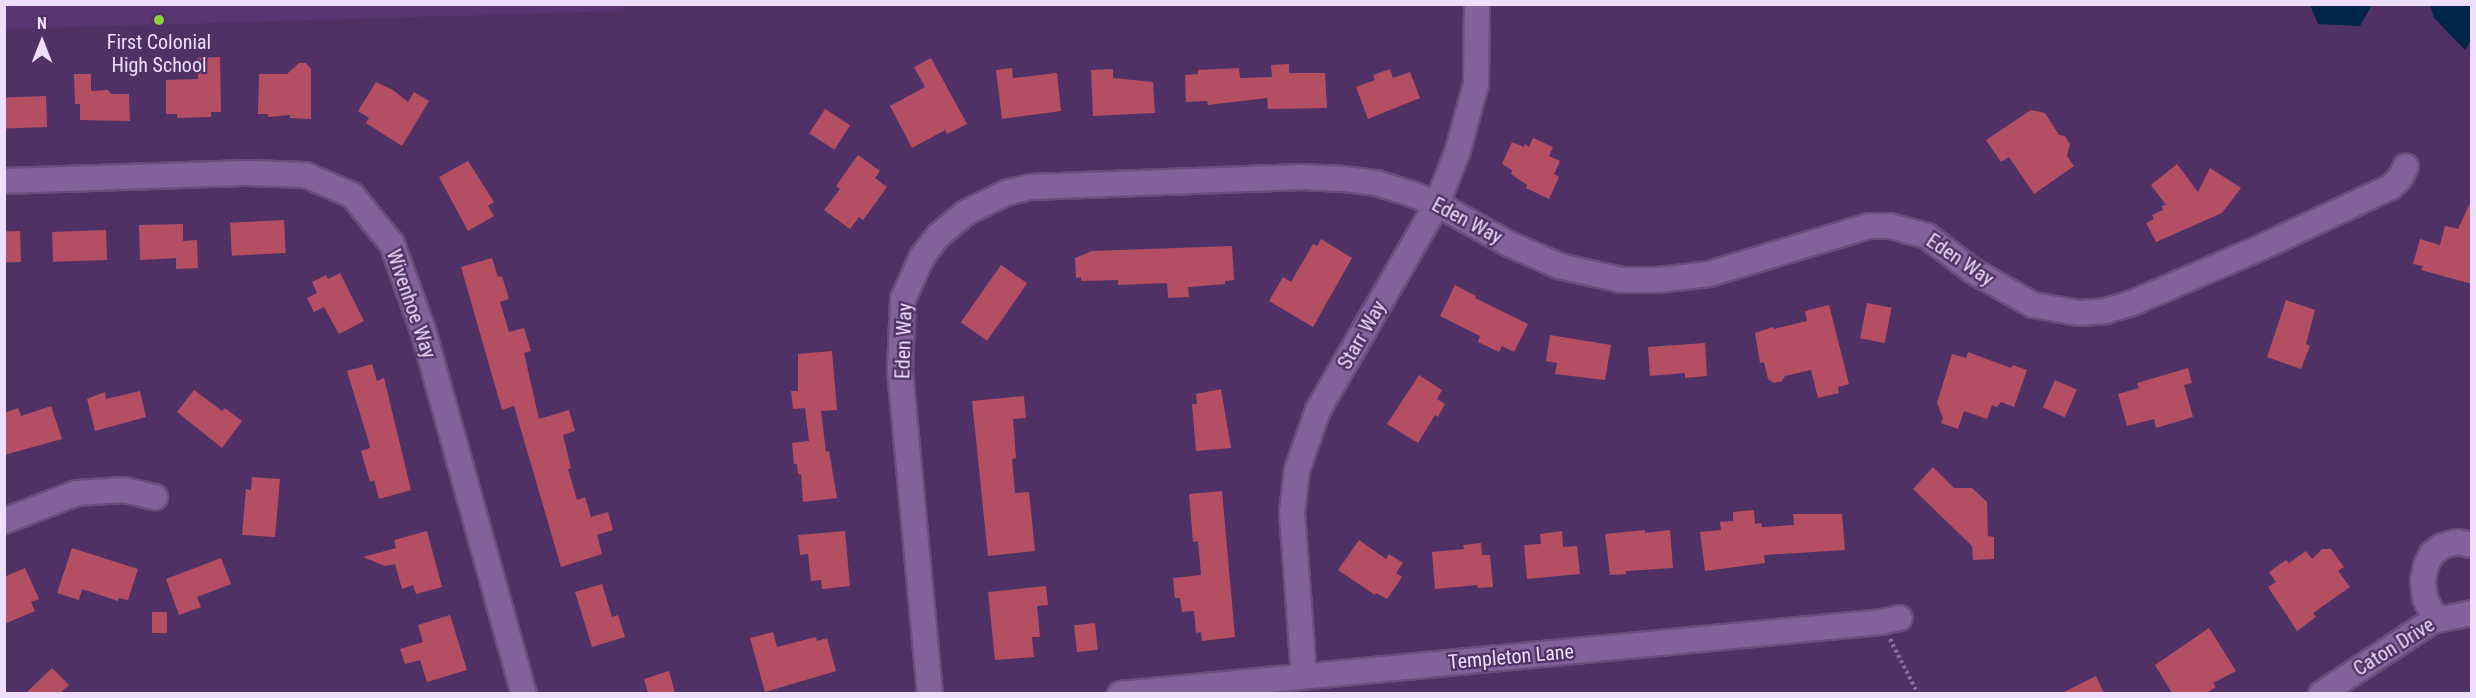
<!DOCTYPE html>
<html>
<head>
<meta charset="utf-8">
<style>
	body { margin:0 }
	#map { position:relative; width:2476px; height:698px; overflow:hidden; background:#503165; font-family:"Roboto Condensed",sans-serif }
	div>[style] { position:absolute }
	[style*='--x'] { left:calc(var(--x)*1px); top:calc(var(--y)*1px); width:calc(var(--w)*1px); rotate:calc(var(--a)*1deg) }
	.built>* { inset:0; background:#583470 }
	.water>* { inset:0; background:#002548 }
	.building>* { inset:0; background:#b44f63; transform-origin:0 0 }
	.path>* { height:4px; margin-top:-2px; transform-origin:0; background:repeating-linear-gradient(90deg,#896f9c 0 3px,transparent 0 6px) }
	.roads { filter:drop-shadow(2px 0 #694e7b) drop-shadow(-2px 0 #694e7b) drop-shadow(0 2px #694e7b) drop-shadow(0 -2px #694e7b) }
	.minor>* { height:24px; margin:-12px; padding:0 12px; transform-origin:12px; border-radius:12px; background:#83629b }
	.dots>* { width:16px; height:16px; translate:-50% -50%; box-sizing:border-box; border:3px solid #503165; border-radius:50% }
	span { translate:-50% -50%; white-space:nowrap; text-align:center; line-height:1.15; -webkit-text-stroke:4.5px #503165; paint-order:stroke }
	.poi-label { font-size:20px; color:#eeddfd }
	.street-label { font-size:20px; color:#eeddfd }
	.frame { position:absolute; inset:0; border:6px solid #eeddfd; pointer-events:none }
	.north { position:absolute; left:12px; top:12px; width:60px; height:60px; -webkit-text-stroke:4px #503165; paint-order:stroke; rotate:0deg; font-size:16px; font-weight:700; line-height:24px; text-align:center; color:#eeddfd }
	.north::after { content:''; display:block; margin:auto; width:21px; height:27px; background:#eeddfd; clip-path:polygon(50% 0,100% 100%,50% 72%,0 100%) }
</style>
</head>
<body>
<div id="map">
	<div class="built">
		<i style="clip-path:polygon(623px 5px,623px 11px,4px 29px,5px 4px)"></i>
	</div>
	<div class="water">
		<i style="clip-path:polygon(2310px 5px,2372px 5px,2360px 26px,2318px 24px)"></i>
		<i style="clip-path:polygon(2430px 5px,2471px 5px,2471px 40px,2465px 50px,2434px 18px)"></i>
	</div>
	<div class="building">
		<i style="clip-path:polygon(220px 57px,221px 112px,211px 112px,211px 117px,177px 118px,177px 114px,166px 114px,166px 80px,198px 79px,197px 58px)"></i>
		<i style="clip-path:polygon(931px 58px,967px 124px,947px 134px,945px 130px,912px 148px,890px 106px,925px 87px,914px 67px)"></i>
		<i style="clip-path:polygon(299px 63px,306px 63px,311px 69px,311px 119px,290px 118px,290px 115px,268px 117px,268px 114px,258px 114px,259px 74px,287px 74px)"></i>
		<i style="clip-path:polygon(1289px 64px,1289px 73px,1325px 73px,1327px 108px,1268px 109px,1267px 98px,1208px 105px,1207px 101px,1186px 102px,1185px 75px,1198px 74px,1198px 70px,1239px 68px,1240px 78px,1272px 77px,1271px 65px)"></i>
		<i style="clip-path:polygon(1012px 68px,1013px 78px,1057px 73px,1061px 111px,1002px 119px,996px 70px)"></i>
		<i style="clip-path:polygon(1113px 69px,1113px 78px,1153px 82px,1155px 113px,1093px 116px,1091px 70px)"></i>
		<i style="clip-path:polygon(1390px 69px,1393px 78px,1410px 72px,1420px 98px,1368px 119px,1356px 87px,1375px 80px,1373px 75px)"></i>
		<i style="clip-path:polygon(74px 74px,91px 74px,91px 91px,108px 90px,111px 94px,129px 94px,130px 121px,80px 120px,80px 104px,75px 104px)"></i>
		<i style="clip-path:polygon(376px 82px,393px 90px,408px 102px,414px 92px,429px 101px,402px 146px,366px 123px,369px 118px,358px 111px)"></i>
		<i style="left:46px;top:96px;width:31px;height:42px;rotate:88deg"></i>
		<i style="left:825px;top:109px;width:30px;height:29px;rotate:33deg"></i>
		<i style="clip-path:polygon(2031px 110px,2045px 113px,2059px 135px,2065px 136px,2070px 144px,2067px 156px,2074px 166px,2034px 194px,2009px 157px,2001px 162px,1986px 140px)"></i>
		<i style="clip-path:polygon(1533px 138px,1553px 147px,1549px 156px,1560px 161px,1554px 174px,1559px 177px,1549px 199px,1526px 188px,1527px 185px,1511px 174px,1512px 170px,1502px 164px,1512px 142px,1524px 147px,1525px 144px,1529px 147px)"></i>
		<i style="clip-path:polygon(858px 155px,880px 171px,875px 178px,887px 187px,863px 220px,859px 217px,850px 229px,824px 210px,840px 189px,836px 186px)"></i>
		<i style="clip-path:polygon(468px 161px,494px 202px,488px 206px,494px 216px,468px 231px,439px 177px)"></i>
		<i style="clip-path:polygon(2177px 164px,2198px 192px,2210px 168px,2241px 188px,2222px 213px,2156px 242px,2146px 223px,2154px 219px,2152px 215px,2163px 210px,2162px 206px,2166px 205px,2151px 185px)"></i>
		<i style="clip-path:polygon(2472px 199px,2472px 284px,2421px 270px,2423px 266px,2413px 264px,2420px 239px,2440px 245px,2445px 226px,2458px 229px)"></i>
		<i style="left:284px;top:220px;width:33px;height:54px;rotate:87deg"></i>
		<i style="clip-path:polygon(183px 224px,183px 241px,197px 240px,198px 268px,176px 269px,176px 258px,140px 260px,139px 225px)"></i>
		<i style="left:106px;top:230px;width:30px;height:54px;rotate:88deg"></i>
		<i style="left:20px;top:231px;width:31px;height:16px;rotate:88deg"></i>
		<i style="clip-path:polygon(1321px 239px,1352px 258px,1313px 327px,1269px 301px,1283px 277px,1291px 282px,1313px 244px,1317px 246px)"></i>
		<i style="clip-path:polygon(1232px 246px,1234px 280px,1225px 281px,1225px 284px,1188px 287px,1189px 297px,1168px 298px,1167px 283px,1118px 285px,1118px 280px,1081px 281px,1081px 277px,1076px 278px,1075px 258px,1092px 251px)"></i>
		<i style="clip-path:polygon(492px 258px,498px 277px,502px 276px,509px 299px,500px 302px,509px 332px,524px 328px,531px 351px,524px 353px,539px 419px,569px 410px,575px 431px,563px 435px,571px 468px,568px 469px,577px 500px,585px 497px,591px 517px,608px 512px,613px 530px,597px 535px,602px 554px,561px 567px,514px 406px,502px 410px,461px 267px)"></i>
		<i style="left:1001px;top:265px;width:32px;height:70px;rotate:35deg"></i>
		<i style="clip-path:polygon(340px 273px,364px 321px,339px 334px,324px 307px,314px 312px,307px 298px,317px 293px,312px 282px,326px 275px,328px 279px)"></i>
		<i style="clip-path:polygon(1455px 285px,1476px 296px,1475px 298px,1528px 324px,1514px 352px,1502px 346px,1499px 352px,1478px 342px,1480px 336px,1440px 316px)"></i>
		<i style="clip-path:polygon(2286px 300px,2315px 310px,2306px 344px,2310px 346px,2301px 369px,2267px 357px)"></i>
		<i style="left:1867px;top:303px;width:25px;height:36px;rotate:11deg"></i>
		<i style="clip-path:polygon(1829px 305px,1849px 384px,1838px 387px,1839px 393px,1818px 398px,1811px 370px,1785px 376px,1782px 381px,1774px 383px,1768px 379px,1764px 362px,1760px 363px,1755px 333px,1773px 327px,1774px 329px,1807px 321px,1805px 311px)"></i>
		<i style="clip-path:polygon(1550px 335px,1611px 345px,1605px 380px,1555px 374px,1557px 363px,1546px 361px)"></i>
		<i style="clip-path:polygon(1705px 343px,1707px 376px,1685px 378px,1685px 373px,1650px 376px,1648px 347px)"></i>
		<i style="clip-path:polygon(832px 351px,837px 410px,821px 411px,826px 452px,829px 451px,837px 498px,803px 502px,801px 474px,798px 474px,797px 464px,794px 464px,792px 443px,809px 441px,805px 408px,793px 409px,791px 391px,798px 391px,798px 354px)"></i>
		<i style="clip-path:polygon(1968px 352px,2011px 368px,2013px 365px,2027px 370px,2014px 407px,2001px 402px,1997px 407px,1992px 405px,1987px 419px,1964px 411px,1958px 429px,1941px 423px,1943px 418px,1937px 403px,1952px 354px,1966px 358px)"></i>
		<i style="clip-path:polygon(372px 364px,377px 381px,384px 378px,411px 490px,379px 499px,374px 480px,370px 482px,361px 451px,370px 448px,369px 443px,347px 371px)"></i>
		<i style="clip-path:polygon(2188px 368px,2192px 383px,2184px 385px,2193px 417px,2156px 428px,2154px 419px,2127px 426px,2118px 394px,2139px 388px,2137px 383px)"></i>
		<i style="clip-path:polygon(1419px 375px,1442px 390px,1437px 399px,1445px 404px,1438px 417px,1435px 415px,1418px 443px,1387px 424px)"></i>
		<i style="left:2055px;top:380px;width:24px;height:30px;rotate:24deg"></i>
		<i style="clip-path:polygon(1221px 389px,1231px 448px,1196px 451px,1192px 404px,1197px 404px,1196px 394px)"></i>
		<i style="clip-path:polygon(194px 390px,222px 411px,225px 408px,242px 421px,222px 448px,177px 412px)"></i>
		<i style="clip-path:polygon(140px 391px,146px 417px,95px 431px,87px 399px,105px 392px,106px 399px)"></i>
		<i style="clip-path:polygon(1024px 396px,1026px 418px,1013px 419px,1016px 458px,1012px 459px,1015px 493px,1029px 492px,1035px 551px,988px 556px,972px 401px)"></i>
		<i style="clip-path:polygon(51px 406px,62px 439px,4px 455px,4px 413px,18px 408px,21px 416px)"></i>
		<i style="clip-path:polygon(1933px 467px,1954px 488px,1972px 488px,1987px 502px,1988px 536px,1994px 537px,1994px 559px,1973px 560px,1972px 546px,1913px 489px)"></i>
		<i style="clip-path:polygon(252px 477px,280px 479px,275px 537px,242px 535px,246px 489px,251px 490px)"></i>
		<i style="clip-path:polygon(1222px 491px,1235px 637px,1202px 641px,1201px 632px,1196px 633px,1194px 611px,1182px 612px,1180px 598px,1175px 598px,1173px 578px,1201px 575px,1198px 541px,1193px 542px,1189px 494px)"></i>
		<i style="clip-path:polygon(1754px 510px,1755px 524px,1761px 523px,1762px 527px,1794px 525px,1793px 514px,1842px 514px,1845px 550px,1764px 555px,1765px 563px,1705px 571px,1700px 532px,1721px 530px,1720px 522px,1733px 521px,1733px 512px)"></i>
		<i style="clip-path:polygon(1645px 530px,1645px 533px,1670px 530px,1673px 568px,1626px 571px,1626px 574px,1610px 575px,1605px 534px)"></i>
		<i style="clip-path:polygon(427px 531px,442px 587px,416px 594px,413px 585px,402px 589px,395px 564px,385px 566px,363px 557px,396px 548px,394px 540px)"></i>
		<i style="clip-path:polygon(845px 531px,850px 586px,822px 589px,821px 580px,811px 581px,808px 554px,800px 555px,798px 535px)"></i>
		<i style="clip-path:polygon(1562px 531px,1563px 547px,1577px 546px,1580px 574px,1527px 579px,1524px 545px,1541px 544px,1540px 534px)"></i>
		<i style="clip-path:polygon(1359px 540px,1386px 559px,1389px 554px,1403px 563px,1396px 573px,1402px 577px,1387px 599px,1376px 593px,1375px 595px,1338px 570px)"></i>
		<i style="clip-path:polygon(1481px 543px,1482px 555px,1490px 555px,1493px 587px,1478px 588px,1477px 585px,1435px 589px,1432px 552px,1464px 549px,1463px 545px)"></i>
		<i style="clip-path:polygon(72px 548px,138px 569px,128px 600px,119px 598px,118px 601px,82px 589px,79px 600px,57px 593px)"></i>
		<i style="clip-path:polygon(2322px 549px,2331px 549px,2344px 567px,2338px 571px,2350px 587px,2313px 613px,2316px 617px,2297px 631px,2268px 587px,2276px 582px,2269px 572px,2286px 560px,2289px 563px,2306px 551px,2312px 559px)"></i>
		<i style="clip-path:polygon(221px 558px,231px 584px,197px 597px,201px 607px,179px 615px,166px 579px)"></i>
		<i style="clip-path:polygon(25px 568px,39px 599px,31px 602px,35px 611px,4px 624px,4px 577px)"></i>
		<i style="clip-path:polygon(602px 584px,612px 617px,618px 615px,625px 637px,592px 647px,575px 592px)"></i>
		<i style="clip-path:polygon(1046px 586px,1048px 605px,1037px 606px,1040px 637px,1032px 637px,1034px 657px,995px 660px,988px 592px)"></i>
		<i style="left:152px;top:612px;width:15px;height:21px"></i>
		<i style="clip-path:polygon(450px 615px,467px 670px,427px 682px,420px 660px,405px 664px,400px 649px,423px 642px,418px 625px)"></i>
		<i style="left:1095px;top:623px;width:27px;height:21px;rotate:84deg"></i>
		<i style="clip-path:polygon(2209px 628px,2236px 671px,2213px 683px,2216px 687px,2206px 693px,2172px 693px,2155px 665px)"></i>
		<i style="clip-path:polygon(773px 632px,777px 647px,816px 637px,817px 641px,827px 638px,836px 671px,765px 692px,750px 638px)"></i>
		<i style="clip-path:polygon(52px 668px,69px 685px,60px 693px,26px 693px)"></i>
		<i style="clip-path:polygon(669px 671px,675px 693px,648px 693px,644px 679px)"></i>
		<i style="clip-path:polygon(2096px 676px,2104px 693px,2062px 693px)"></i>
	</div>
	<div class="path">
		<i style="--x:1890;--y:639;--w:62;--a:63"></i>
	</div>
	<div class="roads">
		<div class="minor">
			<i style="--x:4;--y:181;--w:245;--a:-1.9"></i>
			<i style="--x:249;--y:173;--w:56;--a:2"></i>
			<i style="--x:305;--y:175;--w:51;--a:23.1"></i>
			<i style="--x:352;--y:195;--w:63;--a:50.8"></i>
			<i style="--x:392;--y:244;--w:91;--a:70.2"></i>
			<i style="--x:423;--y:330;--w:378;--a:74.5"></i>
			<i style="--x:4;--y:521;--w:78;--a:-21"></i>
			<i style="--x:77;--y:493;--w:47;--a:-3.7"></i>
			<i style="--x:124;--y:490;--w:32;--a:13"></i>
			<i style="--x:2439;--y:618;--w:9;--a:-144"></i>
			<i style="--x:2432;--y:613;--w:17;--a:-115"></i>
			<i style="--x:2425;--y:598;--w:17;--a:-97"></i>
			<i style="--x:2423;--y:581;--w:16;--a:-79"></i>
			<i style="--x:2426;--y:565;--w:13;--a:-61"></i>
			<i style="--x:2432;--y:554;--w:13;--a:-39"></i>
			<i style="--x:2442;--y:546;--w:16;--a:-15"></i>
			<i style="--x:2457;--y:542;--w:15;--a:11"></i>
			<i style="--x:1304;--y:676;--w:163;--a:-94.2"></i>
			<i style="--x:1292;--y:513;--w:43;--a:-83.4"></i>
			<i style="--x:1297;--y:470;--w:64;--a:-70.7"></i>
			<i style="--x:1318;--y:410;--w:238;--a:-60"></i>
			<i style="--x:1437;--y:204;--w:58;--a:-68.7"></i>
			<i style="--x:1458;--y:150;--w:68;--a:-74.7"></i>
			<i style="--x:1476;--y:84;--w:80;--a:-89.3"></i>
			<i style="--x:930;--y:694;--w:326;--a:-95.3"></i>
			<i style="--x:900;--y:369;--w:70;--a:-87.5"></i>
			<i style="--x:903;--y:299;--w:46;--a:-65.7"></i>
			<i style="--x:922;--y:257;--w:26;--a:-53"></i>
			<i style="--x:938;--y:236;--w:35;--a:-40"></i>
			<i style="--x:965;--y:213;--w:46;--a:-26"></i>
			<i style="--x:1006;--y:193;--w:25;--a:-14"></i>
			<i style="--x:1030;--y:187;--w:272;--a:-2.1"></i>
			<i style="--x:1302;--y:177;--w:42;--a:2.7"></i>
			<i style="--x:1344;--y:179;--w:32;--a:7"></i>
			<i style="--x:1376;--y:183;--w:38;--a:17"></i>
			<i style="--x:1412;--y:194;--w:27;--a:22"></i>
			<i style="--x:1437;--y:204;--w:82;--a:29.1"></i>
			<i style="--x:1509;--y:244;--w:55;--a:23.7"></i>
			<i style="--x:1559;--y:266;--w:64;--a:12.7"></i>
			<i style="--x:1621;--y:280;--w:37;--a:0"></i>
			<i style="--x:1658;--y:280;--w:51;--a:-6.7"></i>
			<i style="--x:1709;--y:274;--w:167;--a:-16.7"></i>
			<i style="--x:1869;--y:226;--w:21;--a:0"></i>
			<i style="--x:1890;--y:226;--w:38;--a:15"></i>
			<i style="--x:1927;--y:236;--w:58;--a:37.3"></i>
			<i style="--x:1973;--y:271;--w:69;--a:29.5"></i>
			<i style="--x:2033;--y:305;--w:47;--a:9.9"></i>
			<i style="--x:2079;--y:313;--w:26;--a:-4"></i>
			<i style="--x:2105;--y:311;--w:26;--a:-16"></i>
			<i style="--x:2130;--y:304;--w:142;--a:-23.3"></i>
			<i style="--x:2260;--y:248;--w:145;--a:-25"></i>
			<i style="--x:2391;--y:187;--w:13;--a:-45"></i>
			<i style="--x:2400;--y:178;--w:13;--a:-63"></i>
			<i style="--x:1120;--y:694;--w:764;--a:-5.4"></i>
			<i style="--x:1881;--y:622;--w:19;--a:-12"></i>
			<i style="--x:2321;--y:694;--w:133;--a:-33.3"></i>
			<i style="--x:2432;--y:621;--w:41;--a:-11.3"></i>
		</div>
	</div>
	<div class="dots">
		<i style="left:159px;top:20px;background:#90cd41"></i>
	</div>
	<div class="poi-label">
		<span style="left:159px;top:54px">First Colonial<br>High School</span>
	</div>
	<div class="street-label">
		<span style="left:1467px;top:221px;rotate:28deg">Eden Way</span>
		<span style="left:1960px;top:260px;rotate:34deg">Eden Way</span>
		<span style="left:411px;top:304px;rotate:71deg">Wivenhoe Way</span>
		<span style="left:1362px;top:335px;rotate:-60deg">Starr Way</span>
		<span style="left:904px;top:341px;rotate:-88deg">Eden Way</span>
		<span style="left:2394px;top:647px;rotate:-32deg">Caton Drive</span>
		<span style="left:1511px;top:657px;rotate:-5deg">Templeton Lane</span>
	</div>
	<div class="frame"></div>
	<div class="north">N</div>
</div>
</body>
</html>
